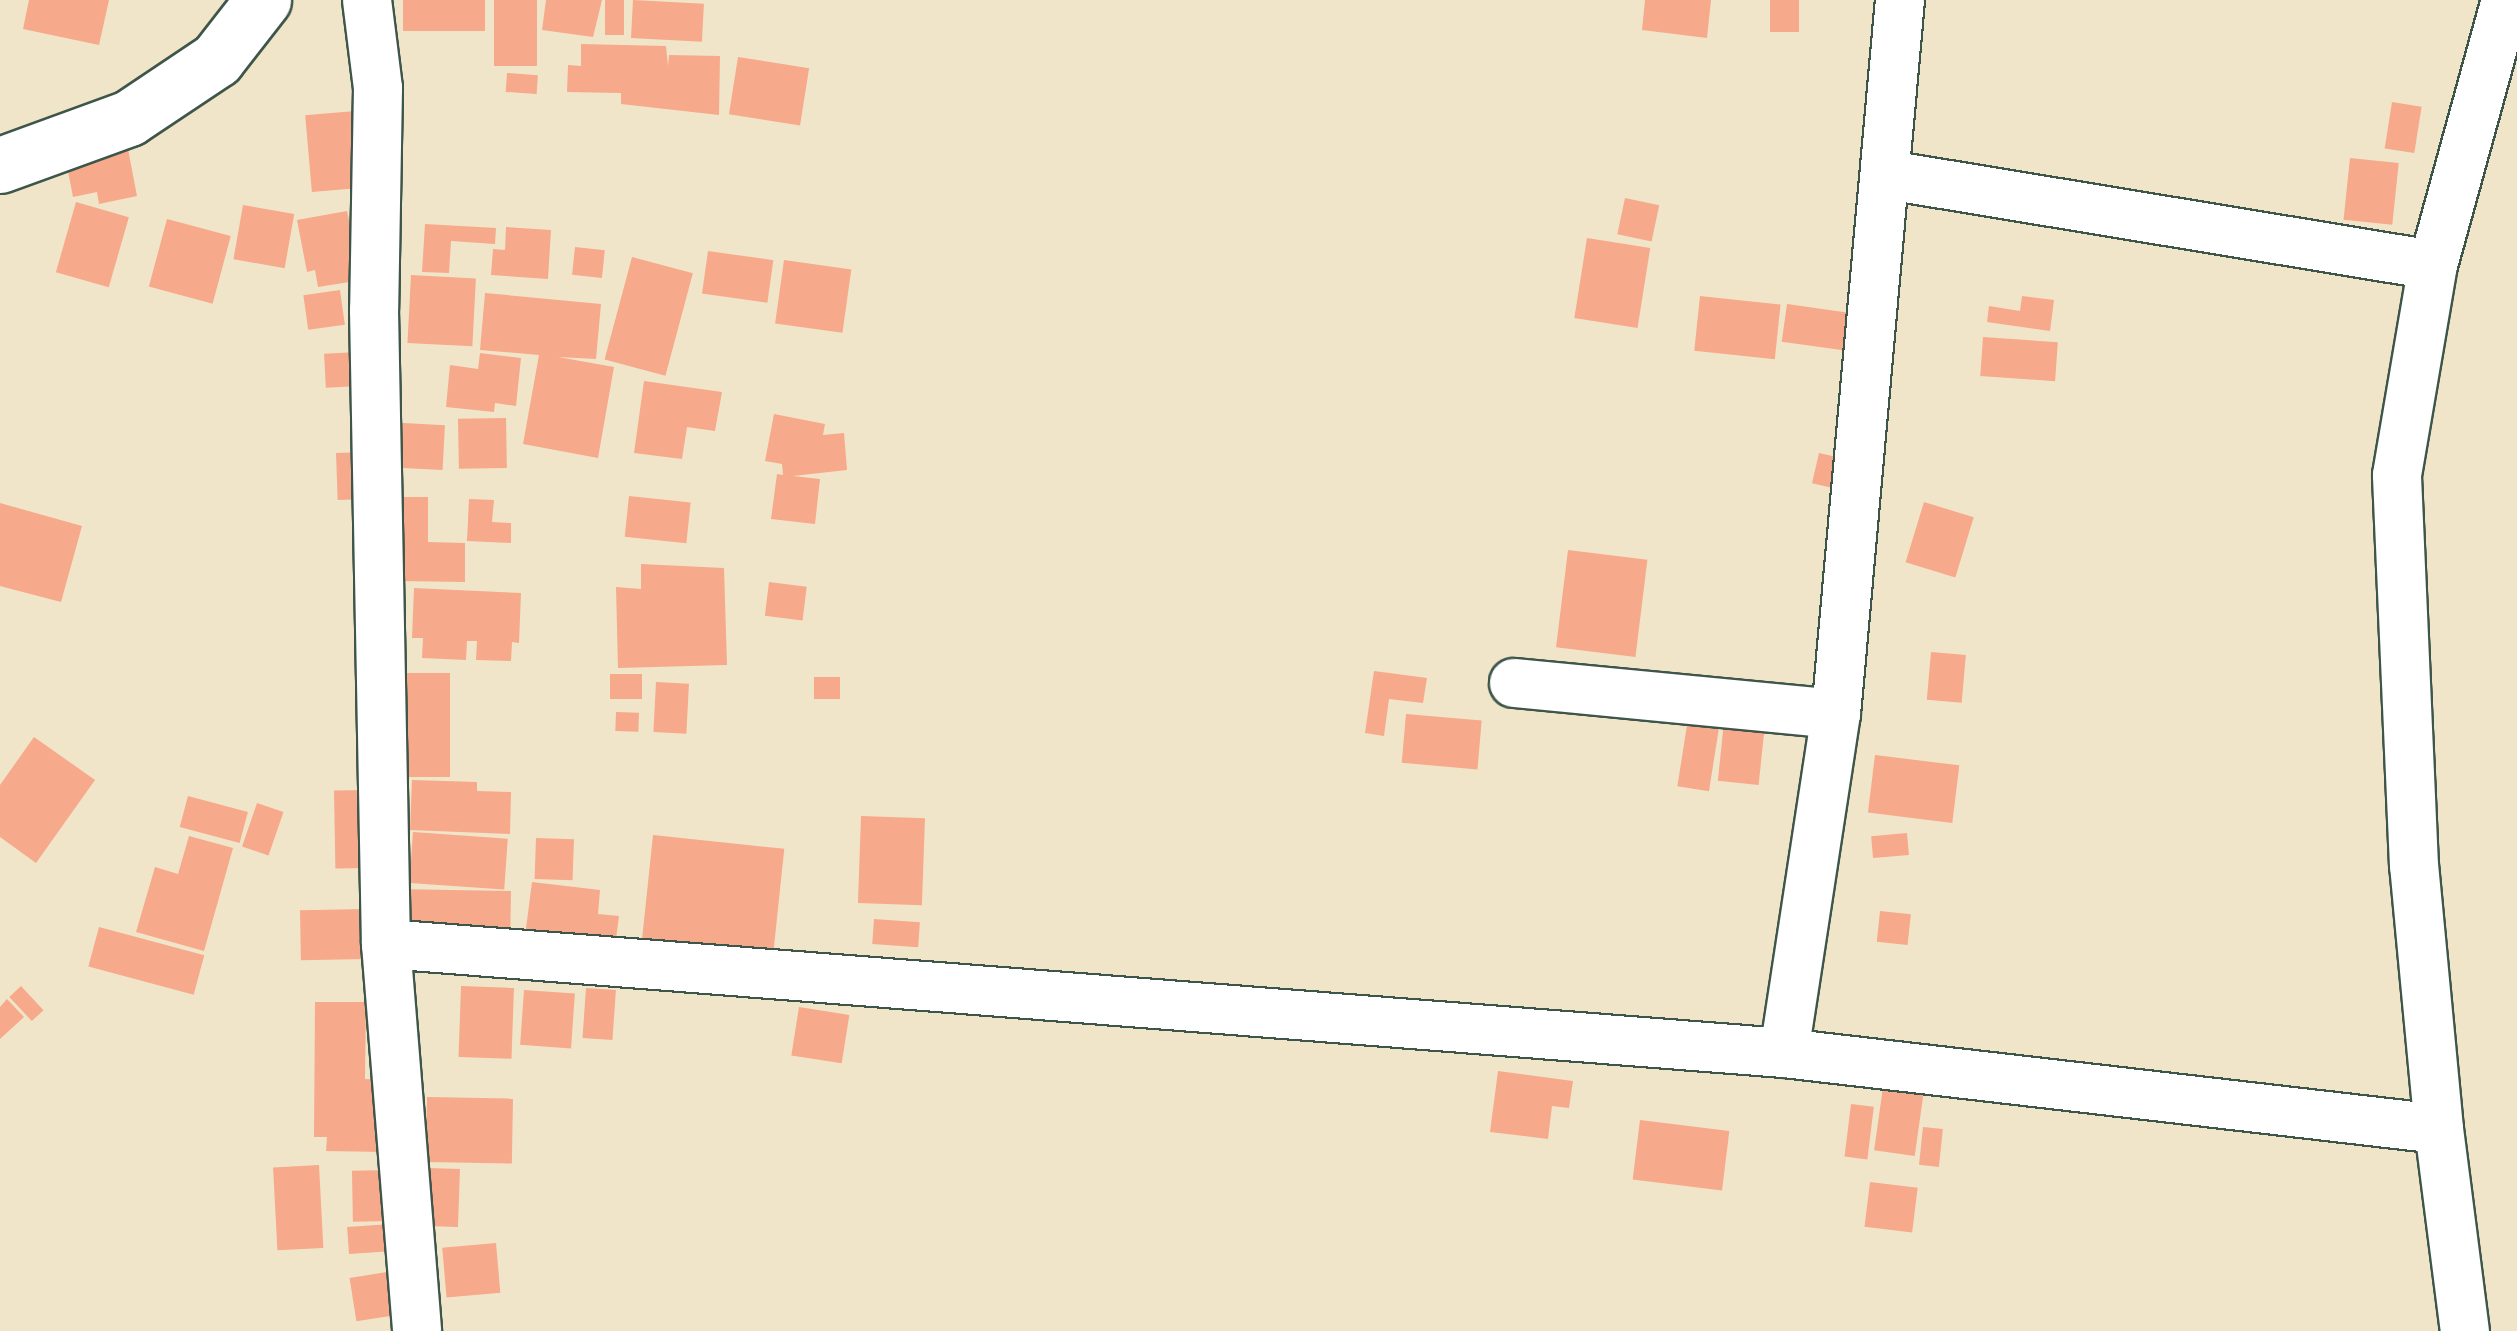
<!DOCTYPE html>
<html>
<head>
<meta charset="utf-8">
<style>
	body { margin:0 }
	#map { position:relative; width:2517px; height:1331px; overflow:hidden; background:#f1e5c9; font-family:"IM FELL French Canon",serif }
	div>[style] { position:absolute }
	[style*='--x'] { left:calc(var(--x)*1px); top:calc(var(--y)*1px); width:calc(var(--w)*1px); rotate:calc(var(--a)*1deg) }
	.building>* { inset:0; background:#f7a98b; transform-origin:0 0 }
	.roads { filter:drop-shadow(2px 0 #3e564a) drop-shadow(-2px 0 #3e564a) drop-shadow(0 2px #3e564a) drop-shadow(0 -2px #3e564a) }
	.minor>* { height:48px; margin:-24px; padding:0 24px; transform-origin:24px; border-radius:24px; background:#fff }
	.major>* { height:55px; margin:-27.5px; padding:0 27.5px; transform-origin:27.5px; border-radius:27.5px; background:#fff }
	span { translate:-50% -50%; white-space:nowrap; text-align:center; line-height:1.15; -webkit-text-stroke:9px #fdfcf7; paint-order:stroke }
</style>
</head>
<body>
<div id="map">
	<div class="building">
		<i style="clip-path:polygon(29px 0,109px 0,99px 45px,23px 29px)"></i>
		<i style="left:403px;top:0;width:82px;height:31px"></i>
		<i style="left:494px;top:0;width:43px;height:66px"></i>
		<i style="clip-path:polygon(546px 0,602px 0,593px 37px,542px 30px)"></i>
		<i style="left:605px;top:0;width:19px;height:35px"></i>
		<i style="left:633px;top:0;width:71px;height:38px;rotate:3deg"></i>
		<i style="clip-path:polygon(1645px 0,1711px 0,1707px 38px,1642px 30px)"></i>
		<i style="left:1770px;top:0;width:29px;height:32px"></i>
		<i style="clip-path:polygon(581px 44px,666px 46px,668px 66px,669px 55px,720px 56px,719px 115px,621px 104px,621px 93px,567px 92px,568px 65px,581px 66px)"></i>
		<i style="left:738px;top:57px;width:72px;height:58px;rotate:9deg"></i>
		<i style="left:507px;top:73px;width:31px;height:19px;rotate:4deg"></i>
		<i style="left:2392px;top:102px;width:30px;height:47px;rotate:9deg"></i>
		<i style="left:355px;top:111px;width:77px;height:50px;rotate:85deg"></i>
		<i style="clip-path:polygon(128px 149px,137px 196px,99px 204px,97px 192px,73px 197px,66px 161px)"></i>
		<i style="left:2350px;top:158px;width:49px;height:62px;rotate:6deg"></i>
		<i style="left:1625px;top:198px;width:35px;height:37px;rotate:12deg"></i>
		<i style="left:76px;top:202px;width:55px;height:73px;rotate:16deg"></i>
		<i style="left:243px;top:205px;width:52px;height:55px;rotate:10deg"></i>
		<i style="clip-path:polygon(347px 211px,362px 280px,318px 287px,315px 270px,307px 272px,297px 220px)"></i>
		<i style="left:167px;top:219px;width:66px;height:70px;rotate:15deg"></i>
		<i style="clip-path:polygon(425px 224px,496px 228px,495px 244px,451px 241px,449px 273px,422px 272px)"></i>
		<i style="clip-path:polygon(506px 227px,551px 230px,548px 279px,491px 275px,493px 249px,505px 250px)"></i>
		<i style="left:1587px;top:238px;width:64px;height:81px;rotate:9deg"></i>
		<i style="left:575px;top:247px;width:30px;height:28px;rotate:6deg"></i>
		<i style="left:708px;top:251px;width:66px;height:43px;rotate:8deg"></i>
		<i style="left:632px;top:257px;width:63px;height:106px;rotate:15deg"></i>
		<i style="left:784px;top:260px;width:68px;height:64px;rotate:8deg"></i>
		<i style="left:411px;top:275px;width:65px;height:68px;rotate:3deg"></i>
		<i style="left:340px;top:290px;width:35px;height:37px;rotate:82deg"></i>
		<i style="clip-path:polygon(485px 293px,601px 304px,596px 359px,558px 357px,614px 367px,598px 458px,523px 444px,539px 355px,480px 350px)"></i>
		<i style="left:1700px;top:296px;width:81px;height:55px;rotate:6deg"></i>
		<i style="clip-path:polygon(2022px 296px,2054px 300px,2050px 331px,1987px 322px,1989px 306px,2020px 311px)"></i>
		<i style="left:1787px;top:304px;width:66px;height:38px;rotate:8deg"></i>
		<i style="left:1983px;top:337px;width:75px;height:39px;rotate:4deg"></i>
		<i style="left:358px;top:352px;width:34px;height:34px;rotate:87deg"></i>
		<i style="clip-path:polygon(480px 353px,521px 358px,516px 406px,495px 403px,494px 412px,446px 407px,450px 365px,478px 369px)"></i>
		<i style="clip-path:polygon(644px 381px,722px 392px,715px 431px,687px 427px,682px 459px,634px 453px)"></i>
		<i style="clip-path:polygon(774px 414px,825px 424px,823px 435px,844px 433px,847px 470px,793px 476px,820px 479px,815px 524px,771px 519px,777px 474px,783px 475px,782px 464px,765px 461px)"></i>
		<i style="left:506px;top:418px;width:50px;height:48px;rotate:89deg"></i>
		<i style="left:385px;top:422px;width:60px;height:45px;rotate:3deg"></i>
		<i style="left:368px;top:452px;width:47px;height:32px;rotate:88deg"></i>
		<i style="left:1819px;top:453px;width:28px;height:31px;rotate:13deg"></i>
		<i style="left:629px;top:496px;width:62px;height:41px;rotate:6deg"></i>
		<i style="clip-path:polygon(398px 497px,428px 497px,428px 542px,465px 543px,465px 582px,397px 581px)"></i>
		<i style="clip-path:polygon(469px 499px,494px 500px,492px 522px,511px 523px,511px 543px,467px 541px)"></i>
		<i style="left:1924px;top:502px;width:52px;height:63px;rotate:17deg"></i>
		<i style="clip-path:polygon(0 503px,82px 526px,61px 602px,0 586px)"></i>
		<i style="left:1568px;top:550px;width:80px;height:98px;rotate:7deg"></i>
		<i style="clip-path:polygon(641px 564px,724px 568px,727px 665px,618px 668px,616px 587px,641px 589px)"></i>
		<i style="left:769px;top:582px;width:38px;height:34px;rotate:7deg"></i>
		<i style="clip-path:polygon(414px 588px,521px 593px,519px 643px,512px 642px,511px 661px,476px 660px,477px 641px,467px 641px,466px 660px,422px 658px,423px 638px,412px 638px)"></i>
		<i style="left:1931px;top:652px;width:35px;height:48px;rotate:5deg"></i>
		<i style="clip-path:polygon(1374px 671px,1427px 678px,1423px 703px,1389px 699px,1384px 736px,1365px 733px)"></i>
		<i style="left:406px;top:673px;width:44px;height:104px"></i>
		<i style="left:610px;top:674px;width:32px;height:25px"></i>
		<i style="left:814px;top:677px;width:26px;height:22px"></i>
		<i style="left:656px;top:682px;width:33px;height:50px;rotate:3deg"></i>
		<i style="left:616px;top:712px;width:23px;height:19px;rotate:2deg"></i>
		<i style="left:1406px;top:714px;width:76px;height:49px;rotate:5deg"></i>
		<i style="left:1688px;top:719px;width:32px;height:68px;rotate:9deg"></i>
		<i style="left:1724px;top:722px;width:41px;height:59px;rotate:6deg"></i>
		<i style="clip-path:polygon(34px 737px,95px 780px,36px 863px,0 837px,0 785px)"></i>
		<i style="left:1875px;top:755px;width:85px;height:58px;rotate:7deg"></i>
		<i style="clip-path:polygon(412px 780px,477px 782px,477px 791px,511px 792px,510px 834px,410px 830px)"></i>
		<i style="left:367px;top:790px;width:78px;height:33px;rotate:89deg"></i>
		<i style="left:188px;top:796px;width:62px;height:32px;rotate:15deg"></i>
		<i style="left:257px;top:803px;width:28px;height:46px;rotate:19deg"></i>
		<i style="left:861px;top:816px;width:64px;height:87px;rotate:2deg"></i>
		<i style="left:413px;top:832px;width:95px;height:51px;rotate:4deg"></i>
		<i style="left:1907px;top:833px;width:22px;height:36px;rotate:85deg"></i>
		<i style="left:653px;top:835px;width:132px;height:106px;rotate:6deg"></i>
		<i style="clip-path:polygon(189px 836px,233px 848px,204px 951px,136px 932px,155px 867px,178px 874px)"></i>
		<i style="left:536px;top:838px;width:38px;height:41px;rotate:2deg"></i>
		<i style="clip-path:polygon(532px 882px,600px 890px,598px 914px,619px 916px,615px 947px,525px 936px)"></i>
		<i style="left:511px;top:891px;width:44px;height:102px;rotate:91deg"></i>
		<i style="left:365px;top:909px;width:50px;height:65px;rotate:89deg"></i>
		<i style="left:1880px;top:911px;width:31px;height:31px;rotate:6deg"></i>
		<i style="left:874px;top:919px;width:46px;height:25px;rotate:4deg"></i>
		<i style="left:99px;top:927px;width:109px;height:41px;rotate:15deg"></i>
		<i style="left:21px;top:986px;width:33px;height:16px;rotate:47deg"></i>
		<i style="left:461px;top:986px;width:53px;height:71px;rotate:2deg"></i>
		<i style="left:586px;top:988px;width:30px;height:50px;rotate:4deg"></i>
		<i style="left:524px;top:990px;width:51px;height:55px;rotate:4deg"></i>
		<i style="clip-path:polygon(7px 999px,24px 1017px,0 1039px,0 1007px)"></i>
		<i style="clip-path:polygon(315px 1002px,366px 1002px,365px 1079px,380px 1080px,384px 1152px,326px 1151px,327px 1137px,314px 1137px)"></i>
		<i style="left:799px;top:1007px;width:51px;height:49px;rotate:9deg"></i>
		<i style="clip-path:polygon(1498px 1071px,1573px 1081px,1569px 1108px,1552px 1106px,1548px 1139px,1490px 1132px)"></i>
		<i style="left:1884px;top:1080px;width:41px;height:71px;rotate:8deg"></i>
		<i style="left:427px;top:1097px;width:86px;height:65px;rotate:1deg"></i>
		<i style="left:1851px;top:1104px;width:23px;height:53px;rotate:7deg"></i>
		<i style="left:1640px;top:1120px;width:90px;height:60px;rotate:7deg"></i>
		<i style="left:1923px;top:1127px;width:20px;height:38px;rotate:6deg"></i>
		<i style="left:319px;top:1165px;width:83px;height:46px;rotate:87deg"></i>
		<i style="left:428px;top:1168px;width:32px;height:58px;rotate:2deg"></i>
		<i style="left:391px;top:1170px;width:51px;height:39px;rotate:89deg"></i>
		<i style="left:1870px;top:1182px;width:48px;height:45px;rotate:7deg"></i>
		<i style="left:391px;top:1224px;width:27px;height:44px;rotate:86deg"></i>
		<i style="left:496px;top:1243px;width:50px;height:54px;rotate:85deg"></i>
		<i style="left:393px;top:1271px;width:44px;height:44px;rotate:81deg"></i>
	</div>
	<div class="roads">
		<div class="minor">
			<i style="--x:367;--y:0;--w:89;--a:82.9"></i>
			<i style="--x:378;--y:88;--w:222;--a:91"></i>
			<i style="--x:374;--y:310;--w:634;--a:88.92"></i>
			<i style="--x:386;--y:944;--w:388;--a:85.4"></i>
			<i style="--x:1888;--y:175;--w:552;--a:9.38"></i>
			<i style="--x:1514;--y:683;--w:323;--a:5.5"></i>
			<i style="--x:386;--y:944;--w:1402;--a:4.46"></i>
			<i style="--x:1784;--y:1053;--w:659;--a:6.62"></i>
			<i style="--x:2439;--y:1129;--w:204;--a:82.7"></i>
			<i style="--x:1784;--y:1053;--w:343;--a:-81.3"></i>
			<i style="--x:1836;--y:714;--w:717;--a:-84.88"></i>
			<i style="--x:2439;--y:1129;--w:264;--a:-95.4"></i>
			<i style="--x:2414;--y:866;--w:391;--a:-92.5"></i>
			<i style="--x:2397;--y:475;--w:213;--a:-80.3"></i>
			<i style="--x:2433;--y:265;--w:275;--a:-74.6"></i>
		</div>
		<div class="major">
			<i style="--x:0;--y:165;--w:137;--a:-20"></i>
			<i style="--x:129;--y:118;--w:106;--a:-33.8"></i>
			<i style="--x:217;--y:59;--w:75;--a:-52.1"></i>
		</div>
	</div>
</div>
</body>
</html>
